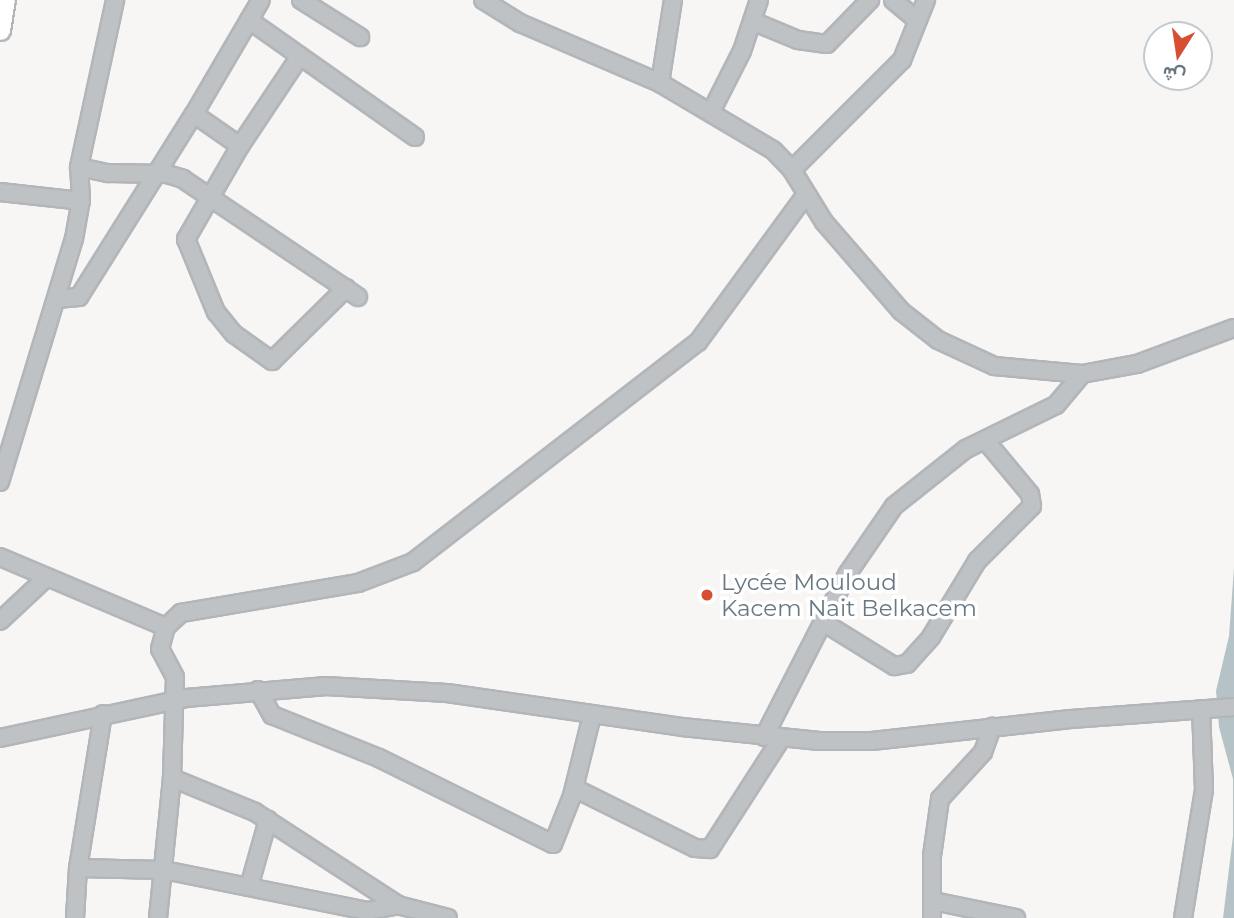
<!DOCTYPE html>
<html>
<head>
<meta charset="utf-8">
<style>
	body { margin:0 }
	#map { position:relative; width:1234px; height:918px; overflow:hidden; background:#f7f6f4; font-family:Montserrat,Vazirmatn,sans-serif }
	div>[style] { position:absolute }
	[style*='--x'] { left:calc(var(--x)*1px); top:calc(var(--y)*1px); width:calc(var(--w)*1px); rotate:calc(var(--a)*1deg) }
	.water>* { inset:0; background:#b6c3c6 }
	.roads { filter:drop-shadow(2px 0 #b2b6ba) drop-shadow(-2px 0 #b2b6ba) drop-shadow(0 2px #b2b6ba) drop-shadow(0 -2px #b2b6ba) }
	.minor>* { height:16px; margin:-8px; padding:0 8px; transform-origin:8px; border-radius:8px; background:#bec2c5 }
	.major>* { height:19px; margin:-9.5px; padding:0 9.5px; transform-origin:9.5px; border-radius:9.5px; background:#fff }
	.dots>* { width:19px; height:19px; translate:-50% -50%; box-sizing:border-box; border:4px solid #fff; border-radius:50% }
	span { translate:-50% -50%; white-space:nowrap; text-align:center; line-height:1.15; -webkit-text-stroke:7px #fff; paint-order:stroke }
	.poi-label { font-size:23px; color:#687883 }
	.left { translate:0 -50%; text-align:left }
	.north { position:absolute; left:1143px; top:21px; width:70px; height:70px; box-sizing:border-box; background:#fff; border:2px solid #c3c9cd; border-radius:50%; rotate:192deg; font-size:19px; font-weight:700; line-height:28px; text-align:center; color:#687883 }
	.north::after { content:''; display:block; margin:auto; width:24px; height:32px; background:#d74e33; clip-path:polygon(50% 0,100% 100%,50% 72%,0 100%) }
</style>
</head>
<body>
<div id="map">
	<div class="water">
		<i style="clip-path:polygon(1234px 568px,1234px 918px,1223px 918px,1233px 836px,1233px 779px,1219px 727px,1216px 691px,1229px 636px)"></i>
	</div>
	<div class="roads">
		<div class="minor">
			<i style="--x:301;--y:0;--w:70;--a:32.1"></i>
			<i style="--x:483;--y:0;--w:44;--a:31.9"></i>
			<i style="--x:520;--y:23;--w:152;--a:23.2"></i>
			<i style="--x:673;--y:0;--w:84;--a:98.9"></i>
			<i style="--x:660;--y:83;--w:131;--a:30.7"></i>
			<i style="--x:773;--y:150;--w:28;--a:46"></i>
			<i style="--x:792;--y:170;--w:61;--a:58.4"></i>
			<i style="--x:824;--y:222;--w:118;--a:49.1"></i>
			<i style="--x:901;--y:311;--w:47;--a:38.1"></i>
			<i style="--x:938;--y:340;--w:62;--a:24.9"></i>
			<i style="--x:994;--y:366;--w:88;--a:5.2"></i>
			<i style="--x:1082;--y:374;--w:56;--a:-10.3"></i>
			<i style="--x:1137;--y:364;--w:103;--a:-20.4"></i>
			<i style="--x:893;--y:0;--w:31;--a:40"></i>
			<i style="--x:249;--y:20;--w:203;--a:35.2"></i>
			<i style="--x:752;--y:21;--w:50;--a:22.4"></i>
			<i style="--x:798;--y:40;--w:29;--a:8"></i>
			<i style="--x:827;--y:44;--w:62;--a:-45.7"></i>
			<i style="--x:711;--y:112;--w:68;--a:-63.1"></i>
			<i style="--x:742;--y:51;--w:54;--a:-71.6"></i>
			<i style="--x:194;--y:114;--w:132;--a:-59.6"></i>
			<i style="--x:240;--y:146;--w:108;--a:-56.3"></i>
			<i style="--x:79;--y:167;--w:30;--a:12"></i>
			<i style="--x:108;--y:173;--w:59;--a:1"></i>
			<i style="--x:167;--y:174;--w:17;--a:17"></i>
			<i style="--x:183;--y:179;--w:211;--a:34"></i>
			<i style="--x:792;--y:170;--w:156;--a:-45"></i>
			<i style="--x:902;--y:60;--w:65;--a:-68.2"></i>
			<i style="--x:0;--y:192;--w:81;--a:6.3"></i>
			<i style="--x:57;--y:299;--w:22;--a:-5"></i>
			<i style="--x:79;--y:297;--w:216;--a:-57.9"></i>
			<i style="--x:194;--y:114;--w:56;--a:34.8"></i>
			<i style="--x:240;--y:146;--w:108;--a:120.1"></i>
			<i style="--x:186;--y:239;--w:79;--a:67.7"></i>
			<i style="--x:216;--y:312;--w:28;--a:51"></i>
			<i style="--x:234;--y:334;--w:47;--a:35.4"></i>
			<i style="--x:272;--y:361;--w:104;--a:-44.6"></i>
			<i style="--x:0;--y:482;--w:254;--a:-73.1"></i>
			<i style="--x:74;--y:239;--w:39;--a:-80"></i>
			<i style="--x:81;--y:201;--w:34;--a:-93"></i>
			<i style="--x:79;--y:167;--w:171;--a:-77.8"></i>
			<i style="--x:0;--y:557;--w:180;--a:22.9"></i>
			<i style="--x:0;--y:621;--w:64;--a:-43.1"></i>
			<i style="--x:823;--y:622;--w:84;--a:31.8"></i>
			<i style="--x:894;--y:666;--w:13;--a:-9"></i>
			<i style="--x:907;--y:664;--w:36;--a:-48"></i>
			<i style="--x:931;--y:637;--w:89;--a:-58.8"></i>
			<i style="--x:977;--y:561;--w:78;--a:-45"></i>
			<i style="--x:1032;--y:506;--w:12;--a:-99"></i>
			<i style="--x:1030;--y:494;--w:70;--a:-129.8"></i>
			<i style="--x:258;--y:690;--w:29;--a:61"></i>
			<i style="--x:272;--y:715;--w:115;--a:21.9"></i>
			<i style="--x:379;--y:758;--w:194;--a:26.3"></i>
			<i style="--x:553;--y:844;--w:52;--a:-68.4"></i>
			<i style="--x:572;--y:796;--w:83;--a:-76.1"></i>
			<i style="--x:103;--y:714;--w:156;--a:99.2"></i>
			<i style="--x:78;--y:868;--w:86;--a:1.3"></i>
			<i style="--x:164;--y:870;--w:208;--a:11.4"></i>
			<i style="--x:368;--y:911;--w:31;--a:-11"></i>
			<i style="--x:764;--y:737;--w:184;--a:-62.9"></i>
			<i style="--x:848;--y:573;--w:81;--a:-55.5"></i>
			<i style="--x:894;--y:506;--w:92;--a:-38.4"></i>
			<i style="--x:966;--y:449;--w:100;--a:-26.1"></i>
			<i style="--x:1056;--y:405;--w:40;--a:-50"></i>
			<i style="--x:0;--y:738;--w:190;--a:-12.1"></i>
			<i style="--x:186;--y:698;--w:141;--a:-4.9"></i>
			<i style="--x:326;--y:686;--w:121;--a:3.3"></i>
			<i style="--x:447;--y:693;--w:237;--a:8.2"></i>
			<i style="--x:682;--y:727;--w:138;--a:5.8"></i>
			<i style="--x:819;--y:741;--w:53;--a:0"></i>
			<i style="--x:872;--y:741;--w:200;--a:-6.3"></i>
			<i style="--x:1071;--y:719;--w:163;--a:-4.2"></i>
			<i style="--x:574;--y:788;--w:135;--a:26.4"></i>
			<i style="--x:695;--y:848;--w:15;--a:4"></i>
			<i style="--x:710;--y:849;--w:131;--a:-57.2"></i>
			<i style="--x:249;--y:887;--w:70;--a:-74.2"></i>
			<i style="--x:933;--y:901;--w:85;--a:11.6"></i>
			<i style="--x:75;--y:918;--w:50;--a:-86.6"></i>
			<i style="--x:158;--y:918;--w:141;--a:-84.3"></i>
			<i style="--x:448;--y:918;--w:52;--a:-165.4"></i>
			<i style="--x:398;--y:905;--w:171;--a:-147"></i>
			<i style="--x:255;--y:812;--w:90;--a:-157.7"></i>
			<i style="--x:172;--y:778;--w:101;--a:-88.3"></i>
			<i style="--x:175;--y:677;--w:32;--a:-118"></i>
			<i style="--x:160;--y:649;--w:23;--a:-75"></i>
			<i style="--x:166;--y:627;--w:21;--a:-43"></i>
			<i style="--x:181;--y:613;--w:180;--a:-9.6"></i>
			<i style="--x:358;--y:583;--w:59;--a:-20.9"></i>
			<i style="--x:413;--y:562;--w:360;--a:-37.7"></i>
			<i style="--x:698;--y:342;--w:181;--a:-53.8"></i>
			<i style="--x:932;--y:918;--w:62;--a:-90"></i>
			<i style="--x:932;--y:856;--w:58;--a:-82"></i>
			<i style="--x:940;--y:799;--w:64;--a:-47.5"></i>
			<i style="--x:983;--y:752;--w:27;--a:-70"></i>
			<i style="--x:1183;--y:918;--w:130;--a:-80.7"></i>
			<i style="--x:1204;--y:790;--w:81;--a:-92.1"></i>
		</div>
		<div class="major">
			<i style="--x:0;--y:30;--w:30;--a:-81"></i>
		</div>
	</div>
	<div class="dots">
		<i style="left:707px;top:595px;background:#d74e33"></i>
	</div>
	<div class="poi-label">
		<span class="left" style="left:721px;top:595px">Lycée Mouloud<br>Kacem Nait Belkacem</span>
	</div>
	<div class="north">ش</div>
</div>
</body>
</html>
